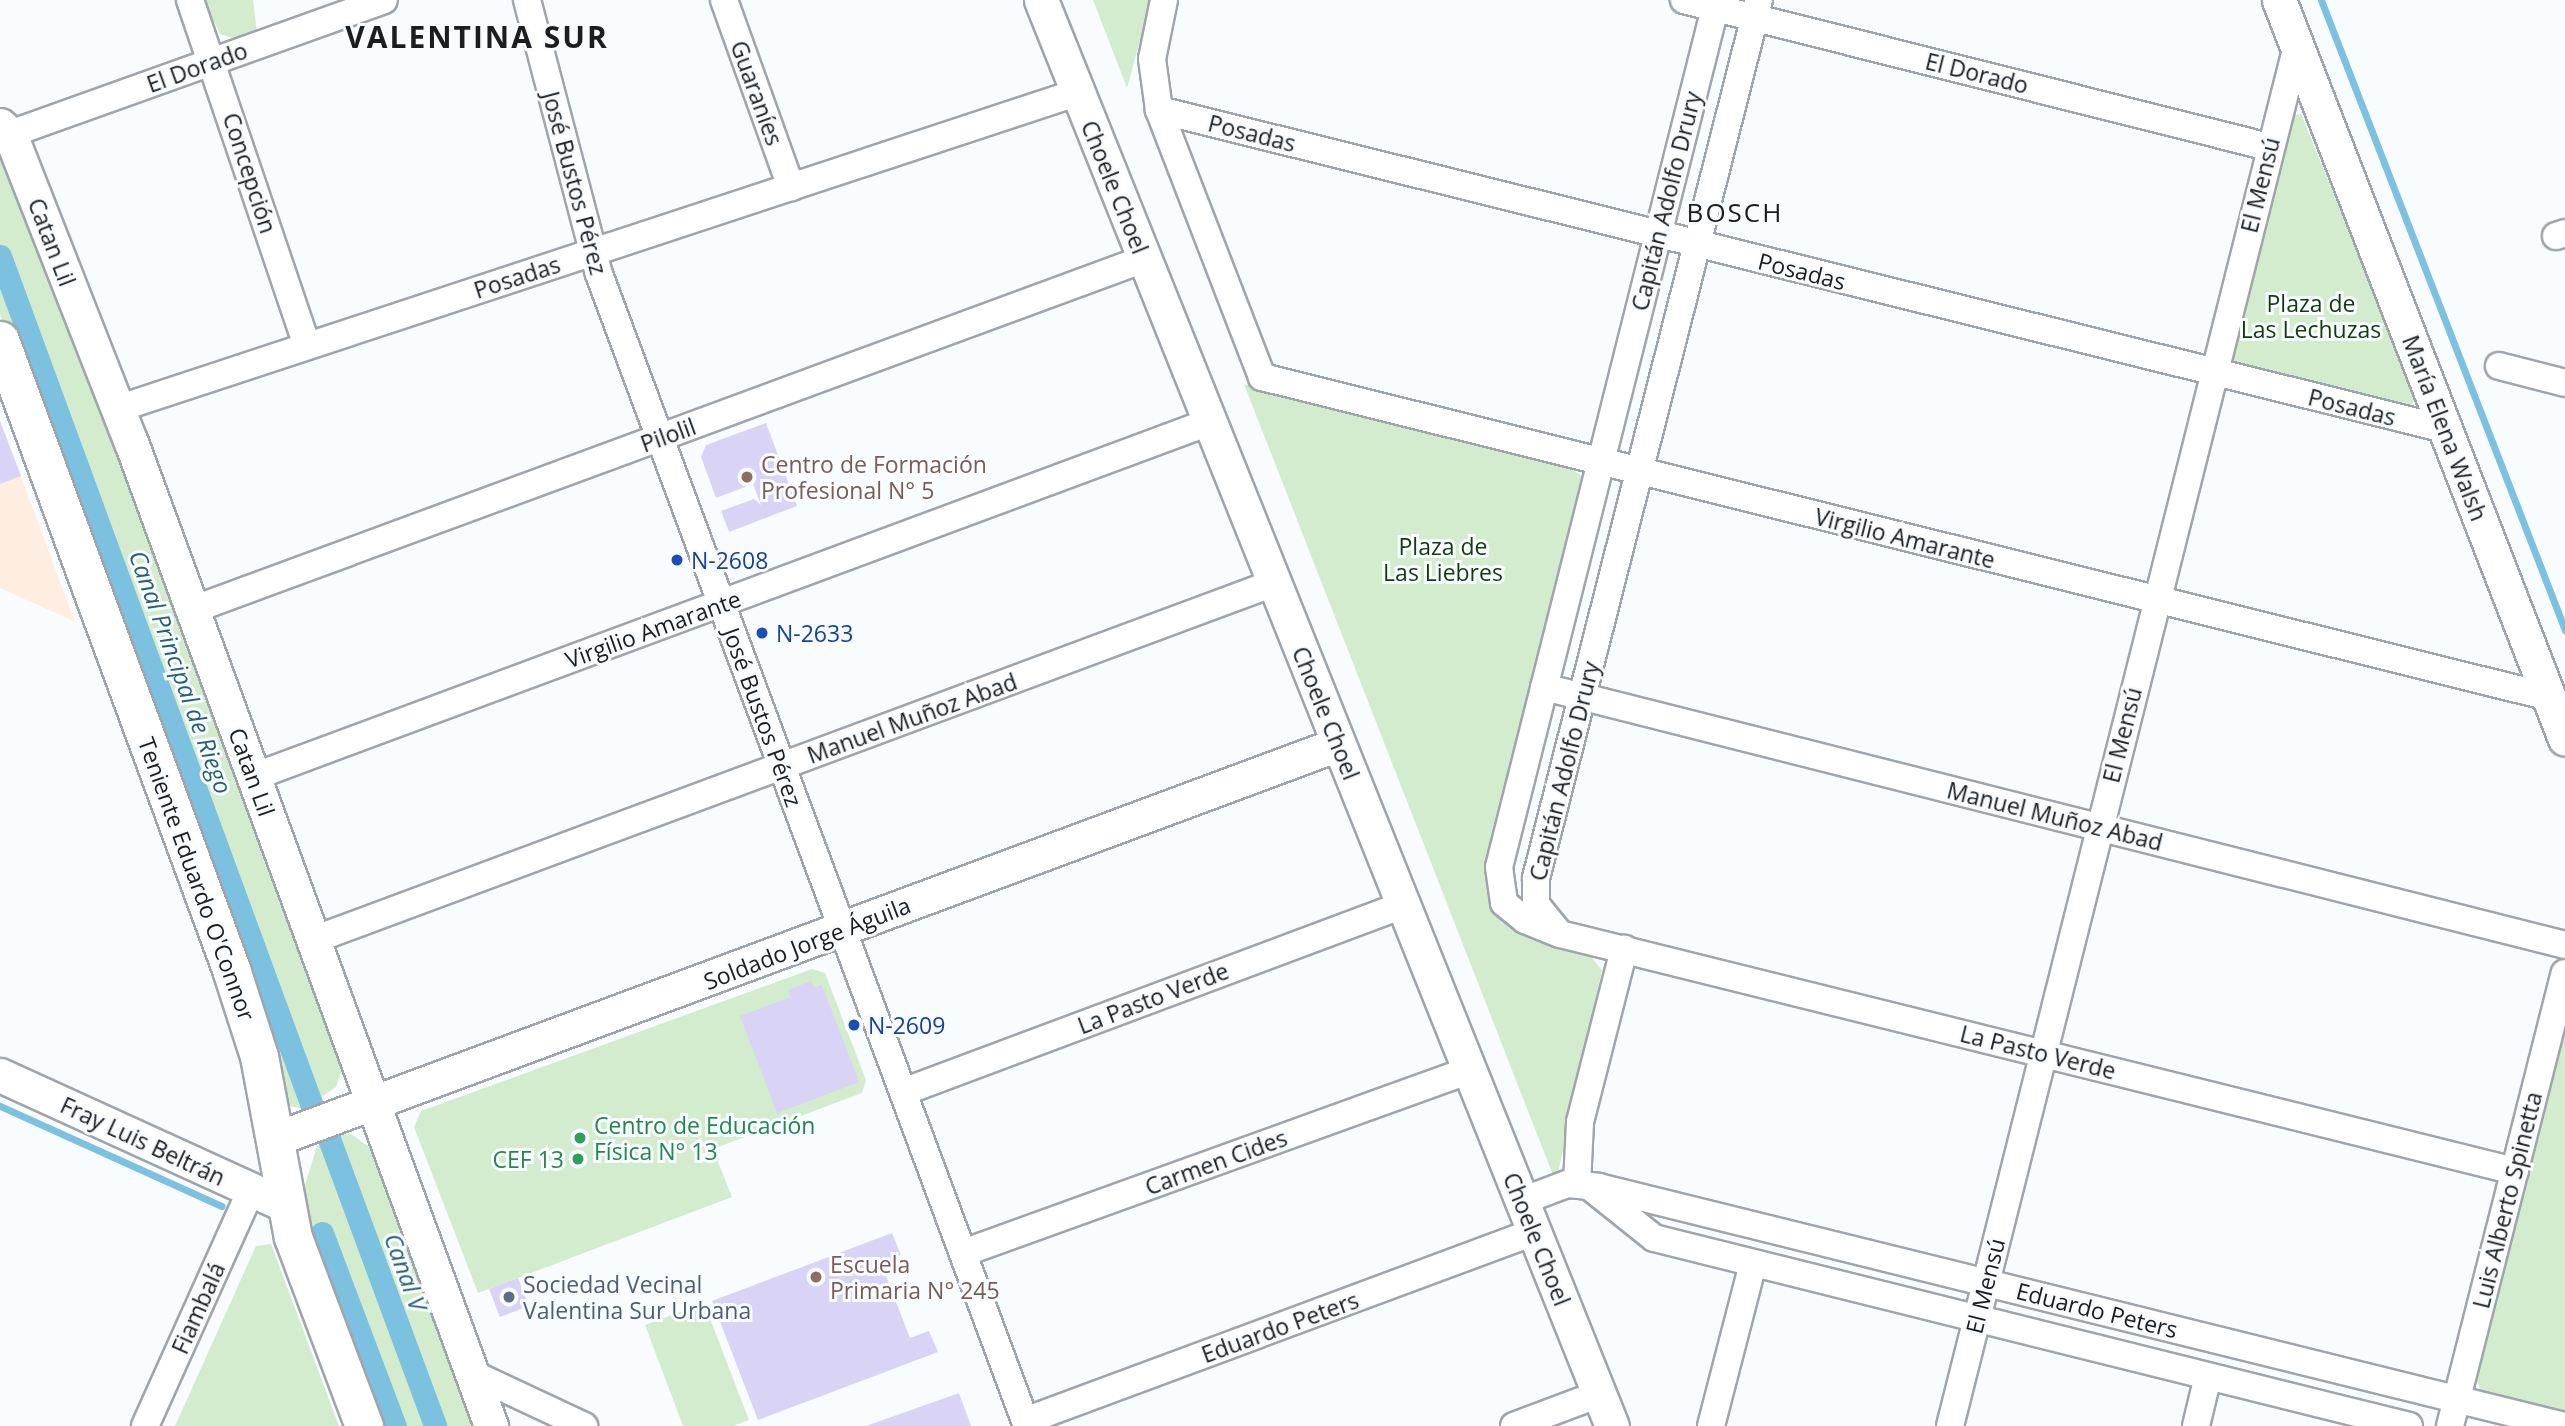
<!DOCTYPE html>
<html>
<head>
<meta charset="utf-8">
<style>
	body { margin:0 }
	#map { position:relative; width:2565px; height:1426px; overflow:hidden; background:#f9fcff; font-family:"Open Sans",sans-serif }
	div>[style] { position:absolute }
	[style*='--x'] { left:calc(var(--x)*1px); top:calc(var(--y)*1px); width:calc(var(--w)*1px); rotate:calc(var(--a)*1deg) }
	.commercial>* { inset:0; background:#feeee2 }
	.green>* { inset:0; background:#d2eccd }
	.stream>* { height:7px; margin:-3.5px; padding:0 3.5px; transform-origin:3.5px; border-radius:3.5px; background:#7cc2e0 }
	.canal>* { height:23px; margin:-11.5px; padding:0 11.5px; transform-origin:11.5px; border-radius:11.5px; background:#7cc2e0 }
	.building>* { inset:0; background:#d9d3f6; transform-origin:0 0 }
	.roads { filter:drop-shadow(2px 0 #9fa5ac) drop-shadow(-2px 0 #9fa5ac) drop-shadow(0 2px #9fa5ac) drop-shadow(0 -2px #9fa5ac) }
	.minor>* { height:26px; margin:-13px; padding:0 13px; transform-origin:13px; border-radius:13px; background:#fff }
	.tertiary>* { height:33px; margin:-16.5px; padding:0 16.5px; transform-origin:16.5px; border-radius:16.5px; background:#fff }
	.secondary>* { height:37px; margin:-18.5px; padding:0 18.5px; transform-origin:18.5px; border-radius:18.5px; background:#fff }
	.dots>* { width:19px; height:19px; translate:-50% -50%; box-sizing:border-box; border:4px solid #f9fcff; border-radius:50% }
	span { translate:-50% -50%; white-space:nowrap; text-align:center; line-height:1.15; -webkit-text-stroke:6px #f9fcff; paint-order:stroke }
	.street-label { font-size:23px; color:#1b1d20 }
	.park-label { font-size:23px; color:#133c0b }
	.education-label { font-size:23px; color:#785e54 }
	.left { translate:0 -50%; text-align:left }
	.transit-label { font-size:23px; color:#164399 }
	.leisure-label { font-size:23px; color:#27864d }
	.right { translate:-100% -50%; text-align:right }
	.service-label { font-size:23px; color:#4e5e75 }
	.water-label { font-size:24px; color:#275f74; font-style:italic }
	.quarter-label { font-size:26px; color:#1b1d20; letter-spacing:2px }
	.district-label { font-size:30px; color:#1b1d20; font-weight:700; letter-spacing:2px }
</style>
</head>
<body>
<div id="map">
	<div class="commercial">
		<i style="clip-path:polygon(0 420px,75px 622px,0 588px)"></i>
	</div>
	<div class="green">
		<i style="clip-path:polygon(204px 0,253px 0,257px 33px,233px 38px,220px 34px)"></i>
		<i style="clip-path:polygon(1093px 0,1151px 0,1127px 88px)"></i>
		<i style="clip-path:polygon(2301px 114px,2416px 395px,2410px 410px,2231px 364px,2293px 115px)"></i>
		<i style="clip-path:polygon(0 141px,344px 1063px,336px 1087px,304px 1109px,283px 1105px,245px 983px,0 314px)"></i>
		<i style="clip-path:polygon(1244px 384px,1562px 464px,1584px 477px,1497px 913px,1512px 927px,1592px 958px,1602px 970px,1558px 1173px,1553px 1175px)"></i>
		<i style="clip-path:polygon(812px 969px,825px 973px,866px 1080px,862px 1093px,713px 1149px,732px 1197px,478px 1293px,414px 1127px,421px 1111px)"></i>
		<i style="clip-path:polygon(2565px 1020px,2565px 1417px,2482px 1393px,2476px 1378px)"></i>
		<i style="clip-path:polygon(351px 1134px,372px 1149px,475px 1426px,378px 1426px,318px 1265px,302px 1195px,317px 1146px,328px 1136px)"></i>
		<i style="clip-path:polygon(271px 1244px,339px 1426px,175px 1426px,256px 1246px)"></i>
		<i style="clip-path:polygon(704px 1303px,749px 1420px,733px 1426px,683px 1426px,645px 1325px)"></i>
	</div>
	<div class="stream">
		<i style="--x:2321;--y:0;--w:676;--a:68.83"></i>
		<i style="--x:0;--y:1106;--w:243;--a:24.3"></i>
	</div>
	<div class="canal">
		<i style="--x:0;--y:256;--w:905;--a:69.84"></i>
		<i style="--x:328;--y:1136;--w:309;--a:69.7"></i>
		<i style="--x:322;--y:1233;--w:206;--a:69.3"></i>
	</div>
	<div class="building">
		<i style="clip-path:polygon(0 421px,21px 476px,0 484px)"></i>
		<i style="clip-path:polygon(766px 423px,797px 506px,729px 532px,721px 511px,754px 499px,761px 505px,753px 484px,716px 498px,701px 457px,706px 445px)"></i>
		<i style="clip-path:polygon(811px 981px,814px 988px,822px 985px,859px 1082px,777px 1113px,740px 1016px,791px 997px,788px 990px)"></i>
		<i style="clip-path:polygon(892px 1233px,901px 1255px,881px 1263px,910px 1338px,929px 1331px,938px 1352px,758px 1420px,712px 1301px)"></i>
		<i style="left:518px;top:1278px;width:30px;height:31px;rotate:69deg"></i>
		<i style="clip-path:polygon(959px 1393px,971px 1426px,866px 1426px)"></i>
	</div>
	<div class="roads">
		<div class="minor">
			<i style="--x:190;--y:0;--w:365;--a:71.3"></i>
			<i style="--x:527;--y:0;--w:283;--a:75.3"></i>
			<i style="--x:599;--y:274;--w:1229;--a:69.62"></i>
			<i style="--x:724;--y:0;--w:199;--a:70.3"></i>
			<i style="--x:1164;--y:0;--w:60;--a:101.5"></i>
			<i style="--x:1152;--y:59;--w:51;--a:82.2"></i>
			<i style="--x:1159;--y:110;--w:286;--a:68.9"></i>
			<i style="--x:1262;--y:377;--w:1326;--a:13.96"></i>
			<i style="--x:1684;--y:0;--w:603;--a:14.11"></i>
			<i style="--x:1717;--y:0;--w:894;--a:104.11"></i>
			<i style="--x:1499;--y:867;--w:36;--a:82"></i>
			<i style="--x:1504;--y:903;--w:27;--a:39"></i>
			<i style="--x:1525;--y:920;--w:38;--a:22"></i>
			<i style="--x:1560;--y:934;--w:984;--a:13.94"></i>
			<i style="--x:1159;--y:110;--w:1325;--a:13.93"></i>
			<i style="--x:10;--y:134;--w:397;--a:-19.7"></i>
			<i style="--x:2556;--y:236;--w:9;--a:-18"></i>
			<i style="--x:2499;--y:366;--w:68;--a:14.4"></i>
			<i style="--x:117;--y:409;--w:1010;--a:-18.24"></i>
			<i style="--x:192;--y:610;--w:1015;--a:-20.24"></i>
			<i style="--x:1544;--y:687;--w:1053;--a:14.18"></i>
			<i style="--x:253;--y:777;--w:1020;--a:-20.37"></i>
			<i style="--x:1559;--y:933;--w:36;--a:-129"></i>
			<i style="--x:1536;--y:905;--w:27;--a:-90"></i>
			<i style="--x:1536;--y:878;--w:906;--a:-75.75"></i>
			<i style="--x:313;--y:940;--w:1025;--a:-20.38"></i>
			<i style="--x:903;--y:1092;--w:534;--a:-20.51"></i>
			<i style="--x:1577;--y:1184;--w:62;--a:-87.2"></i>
			<i style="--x:1580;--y:1122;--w:179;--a:-75.7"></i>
			<i style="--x:1589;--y:1186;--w:83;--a:38.7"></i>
			<i style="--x:1654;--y:1238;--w:778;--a:13.98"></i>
			<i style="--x:1522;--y:1201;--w:48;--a:-20.7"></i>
			<i style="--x:1567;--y:1184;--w:32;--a:5"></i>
			<i style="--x:1599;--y:1187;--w:995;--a:13.9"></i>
			<i style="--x:963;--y:1253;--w:539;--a:-19.85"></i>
			<i style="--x:471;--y:1373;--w:125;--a:25.1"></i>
			<i style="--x:1025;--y:1421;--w:543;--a:-20.37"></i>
			<i style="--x:145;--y:1426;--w:259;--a:-65.8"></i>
			<i style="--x:1514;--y:1426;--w:91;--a:-20.6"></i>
			<i style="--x:1711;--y:1426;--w:167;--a:-75.5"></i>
			<i style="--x:1950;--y:1426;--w:1423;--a:-75.89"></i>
			<i style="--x:2196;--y:1426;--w:51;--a:-76.5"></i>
			<i style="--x:2450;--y:1426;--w:467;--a:-75.8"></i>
		</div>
		<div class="tertiary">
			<i style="--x:1041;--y:0;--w:1536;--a:68.18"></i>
			<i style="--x:2279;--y:0;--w:792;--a:68.84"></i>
			<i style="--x:0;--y:125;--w:13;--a:42"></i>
			<i style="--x:10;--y:134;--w:331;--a:68.6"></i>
			<i style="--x:131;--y:442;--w:1048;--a:69.9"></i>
			<i style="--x:0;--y:1075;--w:315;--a:24.5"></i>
			<i style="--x:275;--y:1139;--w:1134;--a:-20.38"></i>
		</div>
		<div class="secondary">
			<i style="--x:0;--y:340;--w:670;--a:69.83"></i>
			<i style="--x:231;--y:969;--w:91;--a:72.2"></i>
			<i style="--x:259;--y:1056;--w:184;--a:79.4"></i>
			<i style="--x:293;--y:1237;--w:202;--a:69.4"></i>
		</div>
	</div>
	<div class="dots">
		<i style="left:747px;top:477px;background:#8d6e63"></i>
		<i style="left:677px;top:560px;background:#1a4fb4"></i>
		<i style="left:762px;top:633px;background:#1a4fb4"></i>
		<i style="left:854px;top:1025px;background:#1a4fb4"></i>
		<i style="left:580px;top:1138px;background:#2e9e5b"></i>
		<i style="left:578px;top:1159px;background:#2e9e5b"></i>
		<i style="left:816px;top:1277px;background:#8d6e63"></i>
		<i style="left:509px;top:1297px;background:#5c6f8a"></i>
	</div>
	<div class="street-label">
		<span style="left:197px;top:67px;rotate:-20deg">El Dorado</span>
		<span style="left:1977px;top:73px;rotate:14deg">El Dorado</span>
		<span style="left:757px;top:93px;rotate:70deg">Guaraníes</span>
		<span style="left:1252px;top:133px;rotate:14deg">Posadas</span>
		<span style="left:250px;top:173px;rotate:72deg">Concepción</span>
		<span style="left:575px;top:183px;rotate:75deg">José Bustos Pérez</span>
		<span style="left:2260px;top:185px;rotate:-76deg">El Mensú</span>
		<span style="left:1115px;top:187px;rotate:68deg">Choele Choel</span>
		<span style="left:1666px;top:201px;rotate:-76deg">Capitán Adolfo Drury</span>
		<span style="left:52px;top:242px;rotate:69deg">Catan Lil</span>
		<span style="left:1802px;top:271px;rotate:14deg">Posadas</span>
		<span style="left:517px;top:277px;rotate:-18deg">Posadas</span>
		<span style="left:2352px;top:407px;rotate:14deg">Posadas</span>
		<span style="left:2445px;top:428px;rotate:69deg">María Elena Walsh</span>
		<span style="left:668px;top:435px;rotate:-20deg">Pilolil</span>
		<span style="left:1905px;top:538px;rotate:14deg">Virgilio Amarante</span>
		<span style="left:653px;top:629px;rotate:-20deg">Virgilio Amarante</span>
		<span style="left:1326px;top:713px;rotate:68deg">Choele Choel</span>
		<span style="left:763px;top:717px;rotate:70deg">José Bustos Pérez</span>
		<span style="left:912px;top:718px;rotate:-20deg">Manuel Muñoz Abad</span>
		<span style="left:2122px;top:735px;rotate:-76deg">El Mensú</span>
		<span style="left:1564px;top:771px;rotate:-76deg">Capitán Adolfo Drury</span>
		<span style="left:252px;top:772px;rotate:70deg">Catan Lil</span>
		<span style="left:2055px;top:816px;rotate:14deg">Manuel Muñoz Abad</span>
		<span style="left:197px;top:879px;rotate:70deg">Teniente Eduardo O'Connor</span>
		<span style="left:807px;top:943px;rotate:-21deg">Soldado Jorge Águila</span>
		<span style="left:1153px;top:998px;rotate:-21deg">La Pasto Verde</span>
		<span style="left:2038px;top:1052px;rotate:14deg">La Pasto Verde</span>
		<span style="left:143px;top:1141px;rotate:25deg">Fray Luis Beltrán</span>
		<span style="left:1216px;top:1162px;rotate:-20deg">Carmen Cides</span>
		<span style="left:2507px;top:1200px;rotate:-76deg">Luis Alberto Spinetta</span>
		<span style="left:1537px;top:1239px;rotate:68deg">Choele Choel</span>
		<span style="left:1985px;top:1286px;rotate:-76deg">El Mensú</span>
		<span style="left:198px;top:1308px;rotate:-66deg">Fiambalá</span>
		<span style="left:2097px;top:1310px;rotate:14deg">Eduardo Peters</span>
		<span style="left:1280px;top:1327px;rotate:-20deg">Eduardo Peters</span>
	</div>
	<div class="park-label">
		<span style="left:2311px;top:316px">Plaza de<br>Las Lechuzas</span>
		<span style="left:1443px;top:559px">Plaza de<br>Las Liebres</span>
	</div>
	<div class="education-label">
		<span class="left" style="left:761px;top:477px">Centro de Formación<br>Profesional N° 5</span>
		<span class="left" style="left:830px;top:1277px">Escuela<br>Primaria N° 245</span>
	</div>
	<div class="transit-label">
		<span class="left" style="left:691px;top:560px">N-2608</span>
		<span class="left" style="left:776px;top:633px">N-2633</span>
		<span class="left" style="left:868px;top:1025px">N-2609</span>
	</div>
	<div class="leisure-label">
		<span class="left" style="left:594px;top:1138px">Centro de Educación<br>Física N° 13</span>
		<span class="right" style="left:564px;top:1159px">CEF 13</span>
	</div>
	<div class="service-label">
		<span class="left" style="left:523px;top:1297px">Sociedad Vecinal<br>Valentina Sur Urbana</span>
	</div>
	<div class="water-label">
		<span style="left:181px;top:672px;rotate:70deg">Canal Principal de Riego</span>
		<span style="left:406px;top:1272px;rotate:70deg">Canal V</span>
	</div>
	<div class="quarter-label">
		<span style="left:1735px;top:213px">BOSCH</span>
	</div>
	<div class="district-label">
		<span style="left:477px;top:37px">VALENTINA SUR</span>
	</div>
</div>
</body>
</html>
